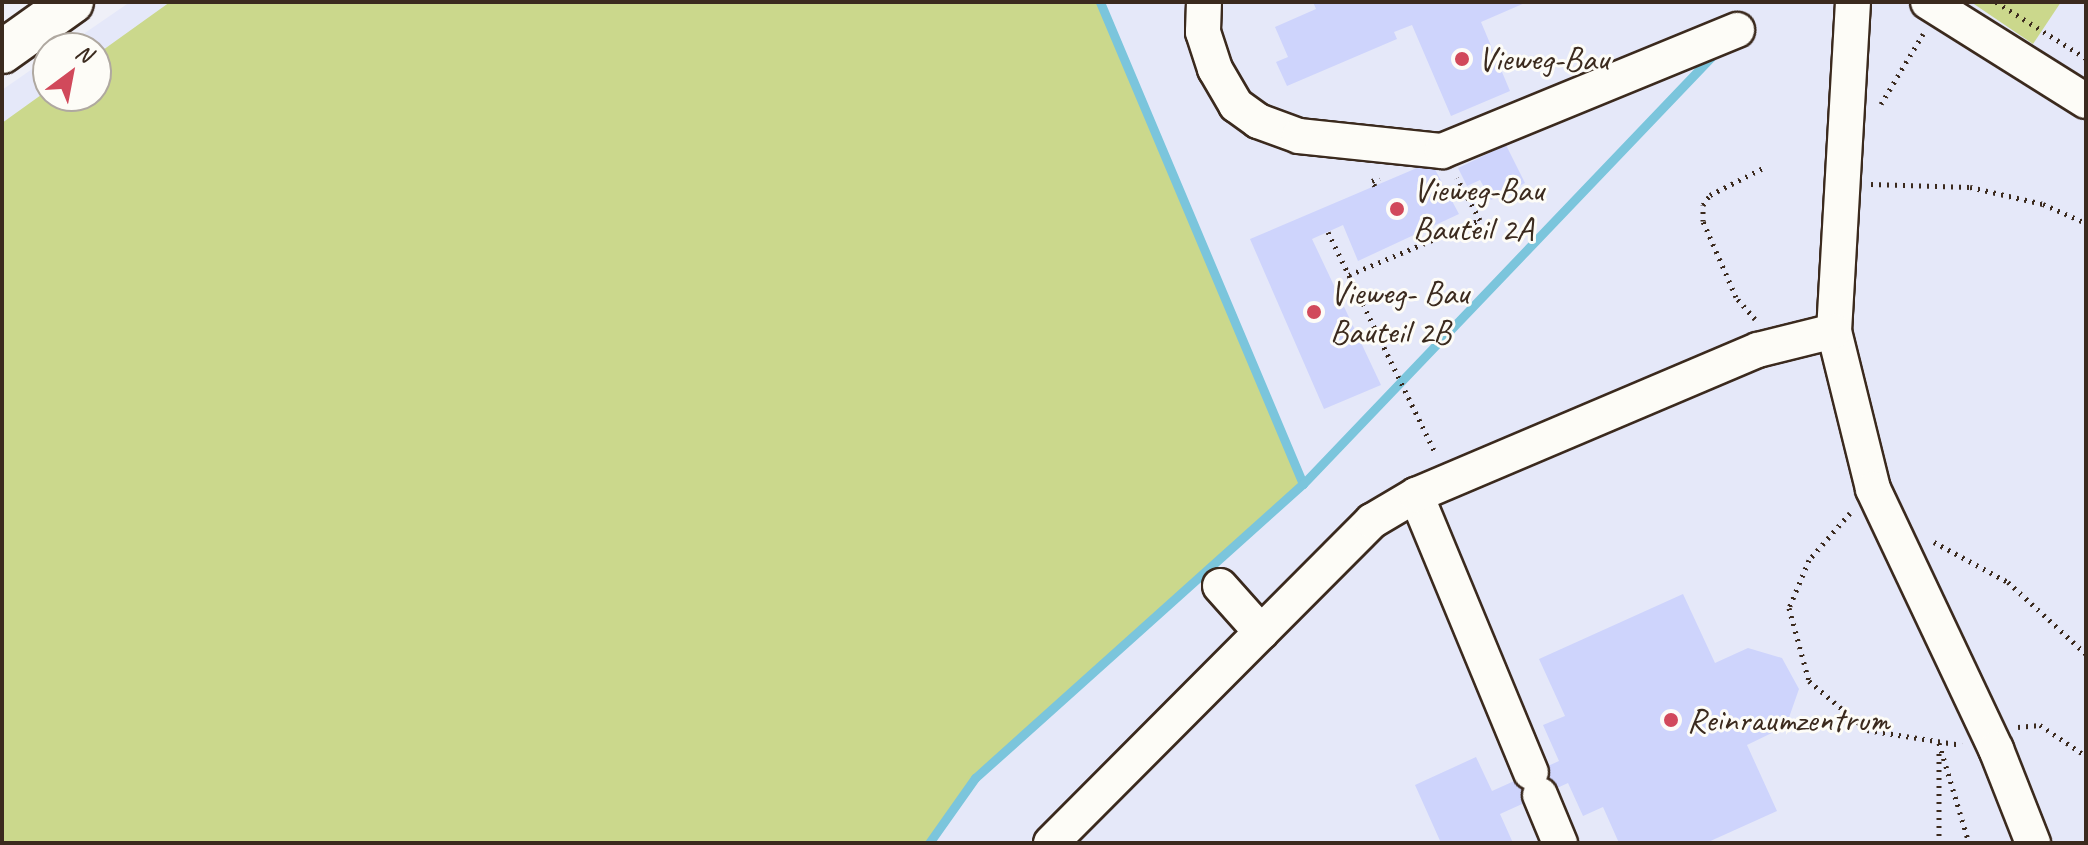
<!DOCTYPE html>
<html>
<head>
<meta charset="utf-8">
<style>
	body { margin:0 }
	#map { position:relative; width:2088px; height:845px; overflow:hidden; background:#eff0f8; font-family:Caveat,sans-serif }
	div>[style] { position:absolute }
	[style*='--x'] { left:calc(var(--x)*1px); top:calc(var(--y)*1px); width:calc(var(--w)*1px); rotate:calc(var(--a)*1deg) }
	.built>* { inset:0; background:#e5e8f9 }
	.green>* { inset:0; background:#cbd88c }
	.stream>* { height:9px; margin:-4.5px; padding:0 4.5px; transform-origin:4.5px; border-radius:4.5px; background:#7bc5dc }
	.building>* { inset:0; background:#ced4fc }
	.path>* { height:5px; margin-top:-2.5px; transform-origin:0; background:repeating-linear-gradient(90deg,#3b2a1e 0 2px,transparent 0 8px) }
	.roads { filter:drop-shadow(2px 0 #3b2a1e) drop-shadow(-2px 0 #3b2a1e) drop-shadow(0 2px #3b2a1e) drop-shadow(0 -2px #3b2a1e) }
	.minor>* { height:34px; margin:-17px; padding:0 17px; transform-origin:17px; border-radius:17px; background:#fdfcf7 }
	.major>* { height:42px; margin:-21px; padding:0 21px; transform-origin:21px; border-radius:21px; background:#fdfcf7 }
	.dots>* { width:22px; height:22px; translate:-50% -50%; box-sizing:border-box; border:4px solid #fdfcf7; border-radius:50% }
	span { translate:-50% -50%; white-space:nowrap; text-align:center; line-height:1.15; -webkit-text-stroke:6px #fdfcf7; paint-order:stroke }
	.poi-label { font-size:34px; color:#3b2a1e }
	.left { translate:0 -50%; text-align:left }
	.frame { position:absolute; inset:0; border:4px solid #3b2a1e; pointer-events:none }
	.north { position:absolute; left:32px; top:32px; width:80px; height:80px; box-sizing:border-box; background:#fdfcf7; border:2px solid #afa8a0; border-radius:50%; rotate:32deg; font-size:22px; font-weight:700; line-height:32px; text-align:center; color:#3b2a1e }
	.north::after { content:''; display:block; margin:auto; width:28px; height:36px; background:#d1495b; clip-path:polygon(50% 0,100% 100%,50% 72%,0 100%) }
</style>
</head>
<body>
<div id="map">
	<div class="built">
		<i style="clip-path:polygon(130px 2px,2086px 2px,2086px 843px,2px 843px,2px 90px,48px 58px,48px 96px,96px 96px,96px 48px,63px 48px)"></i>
	</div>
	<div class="green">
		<i style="clip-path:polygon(170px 2px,1100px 2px,1303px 484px,975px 778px,929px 843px,2px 843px,2px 123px,48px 90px,48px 96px,96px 96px,96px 55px)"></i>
		<i style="clip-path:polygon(1971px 2px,2061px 2px,2033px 44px)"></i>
	</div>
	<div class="stream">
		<i style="--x:1100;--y:2;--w:523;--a:67.16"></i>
		<i style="--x:929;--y:843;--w:80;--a:-54.7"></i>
		<i style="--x:975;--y:778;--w:440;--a:-41.9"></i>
		<i style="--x:1303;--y:484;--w:596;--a:-46.29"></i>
	</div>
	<div class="building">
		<i style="clip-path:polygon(1313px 2px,1527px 2px,1481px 22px,1510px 91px,1451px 116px,1412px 25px,1394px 32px,1397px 39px,1287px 86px,1276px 62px,1288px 57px,1275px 27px,1316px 9px)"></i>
		<i style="clip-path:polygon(1506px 145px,1525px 183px,1491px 200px,1480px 180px,1467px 186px,1458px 168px)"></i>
		<i style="clip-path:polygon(1431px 162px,1459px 214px,1358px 261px,1343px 225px,1312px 239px,1381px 385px,1324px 409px,1250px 239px)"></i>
		<i style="clip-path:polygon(1683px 594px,1715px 663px,1748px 648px,1782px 658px,1799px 689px,1786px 726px,1747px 745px,1777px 811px,1706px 843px,1619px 843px,1603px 807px,1583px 816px,1568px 783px,1500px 814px,1513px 843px,1441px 843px,1415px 785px,1476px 757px,1492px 791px,1559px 761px,1543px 725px,1565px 716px,1539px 659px)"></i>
	</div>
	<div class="path">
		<i style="--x:1996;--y:2;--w:106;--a:31.9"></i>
		<i style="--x:1881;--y:104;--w:82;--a:-59"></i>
		<i style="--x:1871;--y:184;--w:99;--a:1.7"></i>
		<i style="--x:1970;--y:187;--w:75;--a:13.1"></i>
		<i style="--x:2043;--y:204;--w:47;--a:23.8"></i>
		<i style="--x:1375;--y:186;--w:6;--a:-121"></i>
		<i style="--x:1372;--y:181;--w:8;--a:-23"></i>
		<i style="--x:1328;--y:232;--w:247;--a:64.1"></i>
		<i style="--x:1349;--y:275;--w:142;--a:-22.8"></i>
		<i style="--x:1480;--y:220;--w:48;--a:-118.7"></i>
		<i style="--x:1755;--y:319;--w:29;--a:-131"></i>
		<i style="--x:1736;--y:297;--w:83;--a:-113.5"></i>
		<i style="--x:1703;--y:221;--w:16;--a:-90"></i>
		<i style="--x:1703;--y:205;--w:12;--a:-55"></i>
		<i style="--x:1710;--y:195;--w:59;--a:-27"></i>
		<i style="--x:1850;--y:513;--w:62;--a:131.1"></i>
		<i style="--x:1809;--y:560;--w:52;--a:112.6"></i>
		<i style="--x:1789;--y:608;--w:76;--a:74.7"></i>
		<i style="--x:1809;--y:681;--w:76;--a:40.2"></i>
		<i style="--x:1867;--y:730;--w:96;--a:9"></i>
		<i style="--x:1934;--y:542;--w:84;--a:28.4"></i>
		<i style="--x:2008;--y:582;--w:106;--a:42.7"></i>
		<i style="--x:2018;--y:727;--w:22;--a:-5"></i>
		<i style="--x:2040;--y:725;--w:55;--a:34"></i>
		<i style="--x:1939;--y:743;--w:104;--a:73.3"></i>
		<i style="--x:1939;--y:843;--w:95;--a:-90"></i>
	</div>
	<div class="roads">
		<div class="minor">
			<i style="--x:1204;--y:2;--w:30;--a:92"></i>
			<i style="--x:1203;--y:32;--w:39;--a:72"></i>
			<i style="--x:1215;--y:69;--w:42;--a:59.7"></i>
			<i style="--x:1236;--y:105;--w:27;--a:36"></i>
			<i style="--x:1258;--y:121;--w:44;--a:20.1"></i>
			<i style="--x:1299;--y:136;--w:144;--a:6"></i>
			<i style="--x:1442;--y:151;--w:319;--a:-22.3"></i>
			<i style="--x:1853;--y:2;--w:330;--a:93.3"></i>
			<i style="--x:1834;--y:331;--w:163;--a:76.1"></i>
			<i style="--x:1873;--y:489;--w:288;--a:64.7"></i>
			<i style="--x:1996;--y:749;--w:101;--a:68.5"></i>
			<i style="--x:1928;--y:2;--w:186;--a:32.1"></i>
			<i style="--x:1416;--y:495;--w:300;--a:67.5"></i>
			<i style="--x:1220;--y:586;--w:62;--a:48.3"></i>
			<i style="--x:1540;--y:795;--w:52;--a:67.4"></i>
			<i style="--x:1051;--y:843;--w:455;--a:-45.1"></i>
			<i style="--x:1372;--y:521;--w:51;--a:-30.6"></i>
			<i style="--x:1416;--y:495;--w:371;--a:-23"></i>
			<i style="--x:1758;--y:350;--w:78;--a:-14"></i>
		</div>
		<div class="major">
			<i style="--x:2;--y:52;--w:86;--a:-35.5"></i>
		</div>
	</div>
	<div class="dots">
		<i style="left:1462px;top:59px;background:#d1495b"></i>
		<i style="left:1397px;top:209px;background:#d1495b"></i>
		<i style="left:1314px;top:312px;background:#d1495b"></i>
		<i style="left:1671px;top:720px;background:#d1495b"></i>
	</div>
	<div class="poi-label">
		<span class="left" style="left:1478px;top:59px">Vieweg-Bau</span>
		<span class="left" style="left:1413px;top:209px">Vieweg-Bau<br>Bauteil 2A</span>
		<span class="left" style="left:1330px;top:312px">Vieweg- Bau<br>Bauteil 2B</span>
		<span class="left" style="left:1687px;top:720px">Reinraumzentrum</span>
	</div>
	<div class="frame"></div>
	<div class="north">N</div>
</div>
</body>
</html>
